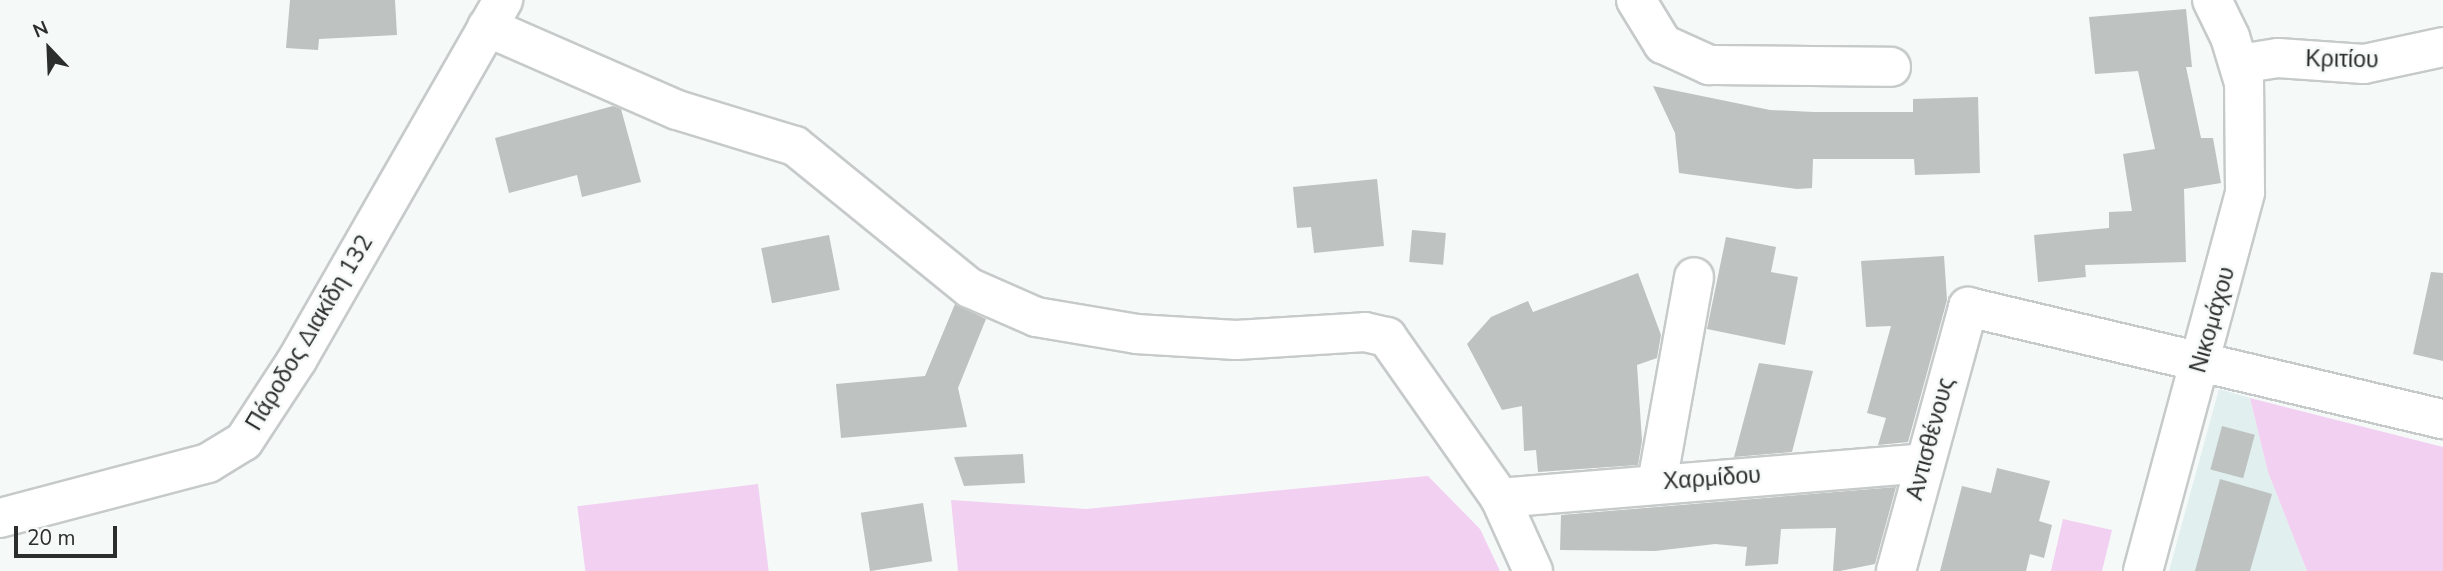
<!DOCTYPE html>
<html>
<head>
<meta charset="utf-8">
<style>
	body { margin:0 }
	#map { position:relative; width:2443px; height:571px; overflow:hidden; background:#f5f9f8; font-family:"Nunito Sans",sans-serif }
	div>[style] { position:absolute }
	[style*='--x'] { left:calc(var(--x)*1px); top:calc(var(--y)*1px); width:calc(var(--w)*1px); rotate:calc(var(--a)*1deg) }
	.built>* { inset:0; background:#e2efef }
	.green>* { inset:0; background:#f2d0f1; transform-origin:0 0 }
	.building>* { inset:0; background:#bec2c1; transform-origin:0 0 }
	.roads { filter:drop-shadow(2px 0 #c6caca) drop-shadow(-2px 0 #c6caca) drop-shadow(0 2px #c6caca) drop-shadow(0 -2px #c6caca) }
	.street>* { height:38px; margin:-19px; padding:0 19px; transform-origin:19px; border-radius:19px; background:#fff }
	span { translate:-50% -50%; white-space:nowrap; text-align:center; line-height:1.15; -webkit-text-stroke:5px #f5f9f8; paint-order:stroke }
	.street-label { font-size:23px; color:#2c2e2e }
	.north { position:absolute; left:14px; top:14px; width:70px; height:70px; -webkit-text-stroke:5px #f5f9f8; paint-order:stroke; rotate:337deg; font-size:19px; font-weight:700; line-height:28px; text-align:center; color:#2c2e2e }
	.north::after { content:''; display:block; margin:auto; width:24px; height:32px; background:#2c2e2e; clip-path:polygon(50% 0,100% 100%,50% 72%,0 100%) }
	.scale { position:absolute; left:14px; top:526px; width:103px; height:32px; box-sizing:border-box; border:4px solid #2c2e2e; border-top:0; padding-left:9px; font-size:21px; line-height:24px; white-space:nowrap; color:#2c2e2e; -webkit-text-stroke:5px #f5f9f8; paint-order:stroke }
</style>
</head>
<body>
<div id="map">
	<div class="built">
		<i style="clip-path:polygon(2219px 389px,2250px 398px,2268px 472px,2307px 571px,2169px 571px)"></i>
	</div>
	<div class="green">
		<i style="clip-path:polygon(2250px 398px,2443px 447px,2443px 571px,2307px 571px,2268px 472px)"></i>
		<i style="clip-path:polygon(1428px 476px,1480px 529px,1500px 571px,958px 571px,951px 500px,1086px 509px)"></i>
		<i style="left:758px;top:484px;width:88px;height:182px;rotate:83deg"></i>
		<i style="clip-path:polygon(2063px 519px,2112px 530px,2102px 571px,2051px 571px)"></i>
	</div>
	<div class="building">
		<i style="clip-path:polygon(290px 0,395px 0,397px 35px,319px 39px,318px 50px,286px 48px)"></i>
		<i style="clip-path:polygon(2186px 9px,2192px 67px,2186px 67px,2201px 138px,2213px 138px,2221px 183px,2184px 189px,2186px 262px,2085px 265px,2086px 277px,2038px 282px,2034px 235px,2109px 228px,2109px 212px,2132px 211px,2123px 154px,2155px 149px,2138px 71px,2095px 74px,2089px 17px)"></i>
		<i style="clip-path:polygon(1653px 86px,1770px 110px,1814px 112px,1913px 112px,1913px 99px,1978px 97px,1980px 173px,1915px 175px,1914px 159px,1813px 159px,1812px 188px,1797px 189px,1679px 173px,1675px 133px)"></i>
		<i style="clip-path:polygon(613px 106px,621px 109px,641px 182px,582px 197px,577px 175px,509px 193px,495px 138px)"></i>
		<i style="clip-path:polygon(1377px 179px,1384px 246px,1314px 253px,1311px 227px,1297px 228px,1293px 187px)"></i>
		<i style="left:1412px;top:230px;width:34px;height:32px;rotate:5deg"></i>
		<i style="left:829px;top:235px;width:56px;height:69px;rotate:79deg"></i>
		<i style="clip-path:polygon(1726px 237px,1776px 247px,1771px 272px,1798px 277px,1785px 345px,1707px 329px)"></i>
		<i style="clip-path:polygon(1944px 256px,1947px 300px,1908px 442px,1878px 445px,1886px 418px,1867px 413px,1891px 326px,1866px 327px,1861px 261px)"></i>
		<i style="clip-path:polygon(2431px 272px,2443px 273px,2443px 361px,2413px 354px)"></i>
		<i style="clip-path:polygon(1638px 273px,1661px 335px,1657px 358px,1637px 365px,1642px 441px,1638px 465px,1538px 472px,1536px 450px,1524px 451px,1522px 406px,1502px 410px,1467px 344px,1491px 317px,1528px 301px,1533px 312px)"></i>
		<i style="clip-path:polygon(955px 304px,986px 319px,958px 388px,967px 427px,841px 438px,836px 384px,925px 376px)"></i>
		<i style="clip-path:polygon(1759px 363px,1813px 371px,1792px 452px,1734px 457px)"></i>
		<i style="left:2222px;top:426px;width:34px;height:45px;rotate:15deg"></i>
		<i style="clip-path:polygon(1023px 454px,1025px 483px,964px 486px,954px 457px)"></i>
		<i style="clip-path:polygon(1997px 468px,2050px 481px,2039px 521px,2052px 525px,2044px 558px,2030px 554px,2026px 571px,1940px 571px,1962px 486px,1991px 493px)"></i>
		<i style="clip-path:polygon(2220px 479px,2272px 494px,2250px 571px,2195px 571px)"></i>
		<i style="clip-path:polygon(1896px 487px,1875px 564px,1840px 571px,1833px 571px,1836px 528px,1781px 529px,1778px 564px,1745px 566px,1747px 547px,1715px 544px,1655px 551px,1560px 550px,1561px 515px)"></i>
		<i style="left:923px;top:503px;width:59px;height:63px;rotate:81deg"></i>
	</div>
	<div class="roads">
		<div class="street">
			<i style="--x:1636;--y:0;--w:52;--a:58.5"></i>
			<i style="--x:1663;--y:44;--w:51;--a:24.5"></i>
			<i style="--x:1709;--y:65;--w:182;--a:0.6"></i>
			<i style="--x:487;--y:27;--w:207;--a:23.6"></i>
			<i style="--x:677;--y:110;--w:123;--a:17"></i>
			<i style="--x:795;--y:146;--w:225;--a:39.1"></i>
			<i style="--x:970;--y:288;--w:72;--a:23.7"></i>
			<i style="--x:1036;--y:317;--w:101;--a:9.6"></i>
			<i style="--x:1136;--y:334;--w:100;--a:3.4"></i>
			<i style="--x:1236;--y:340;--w:129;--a:-3.5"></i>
			<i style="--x:1365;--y:332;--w:23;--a:13"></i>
			<i style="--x:1387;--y:337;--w:197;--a:54.9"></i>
			<i style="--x:1500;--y:498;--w:80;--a:65.7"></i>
			<i style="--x:2240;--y:64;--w:38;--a:-9"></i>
			<i style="--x:2278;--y:58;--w:86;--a:4"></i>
			<i style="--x:2364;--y:64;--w:81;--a:-12.1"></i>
			<i style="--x:1657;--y:483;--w:209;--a:-79.8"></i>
			<i style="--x:1500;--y:498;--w:425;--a:-4.7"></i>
			<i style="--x:0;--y:518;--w:215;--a:-14.8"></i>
			<i style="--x:208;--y:463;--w:42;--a:-31.4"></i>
			<i style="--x:244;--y:441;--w:97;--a:-56.8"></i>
			<i style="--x:297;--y:360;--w:415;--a:-60.2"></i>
			<i style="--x:1896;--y:571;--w:274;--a:-74.7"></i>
			<i style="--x:1968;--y:307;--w:488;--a:13.3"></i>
			<i style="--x:2143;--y:571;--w:392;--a:-74.9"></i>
			<i style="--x:2245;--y:192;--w:109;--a:-90.5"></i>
			<i style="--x:2244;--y:83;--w:48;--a:-106.9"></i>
			<i style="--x:2230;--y:37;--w:41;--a:-115.9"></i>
		</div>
	</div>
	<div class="street-label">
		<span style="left:2342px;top:60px;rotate:1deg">Κριτίου</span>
		<span style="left:2213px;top:320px;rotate:-74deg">Νικομάχου</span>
		<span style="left:310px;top:333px;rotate:-59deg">Πάροδος Διακίδη 132</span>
		<span style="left:1931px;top:439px;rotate:-75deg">Αντισθένους</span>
		<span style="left:1712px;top:479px;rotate:-4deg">Χαρμίδου</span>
	</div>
	<div class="north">N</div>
	<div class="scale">20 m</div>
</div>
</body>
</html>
